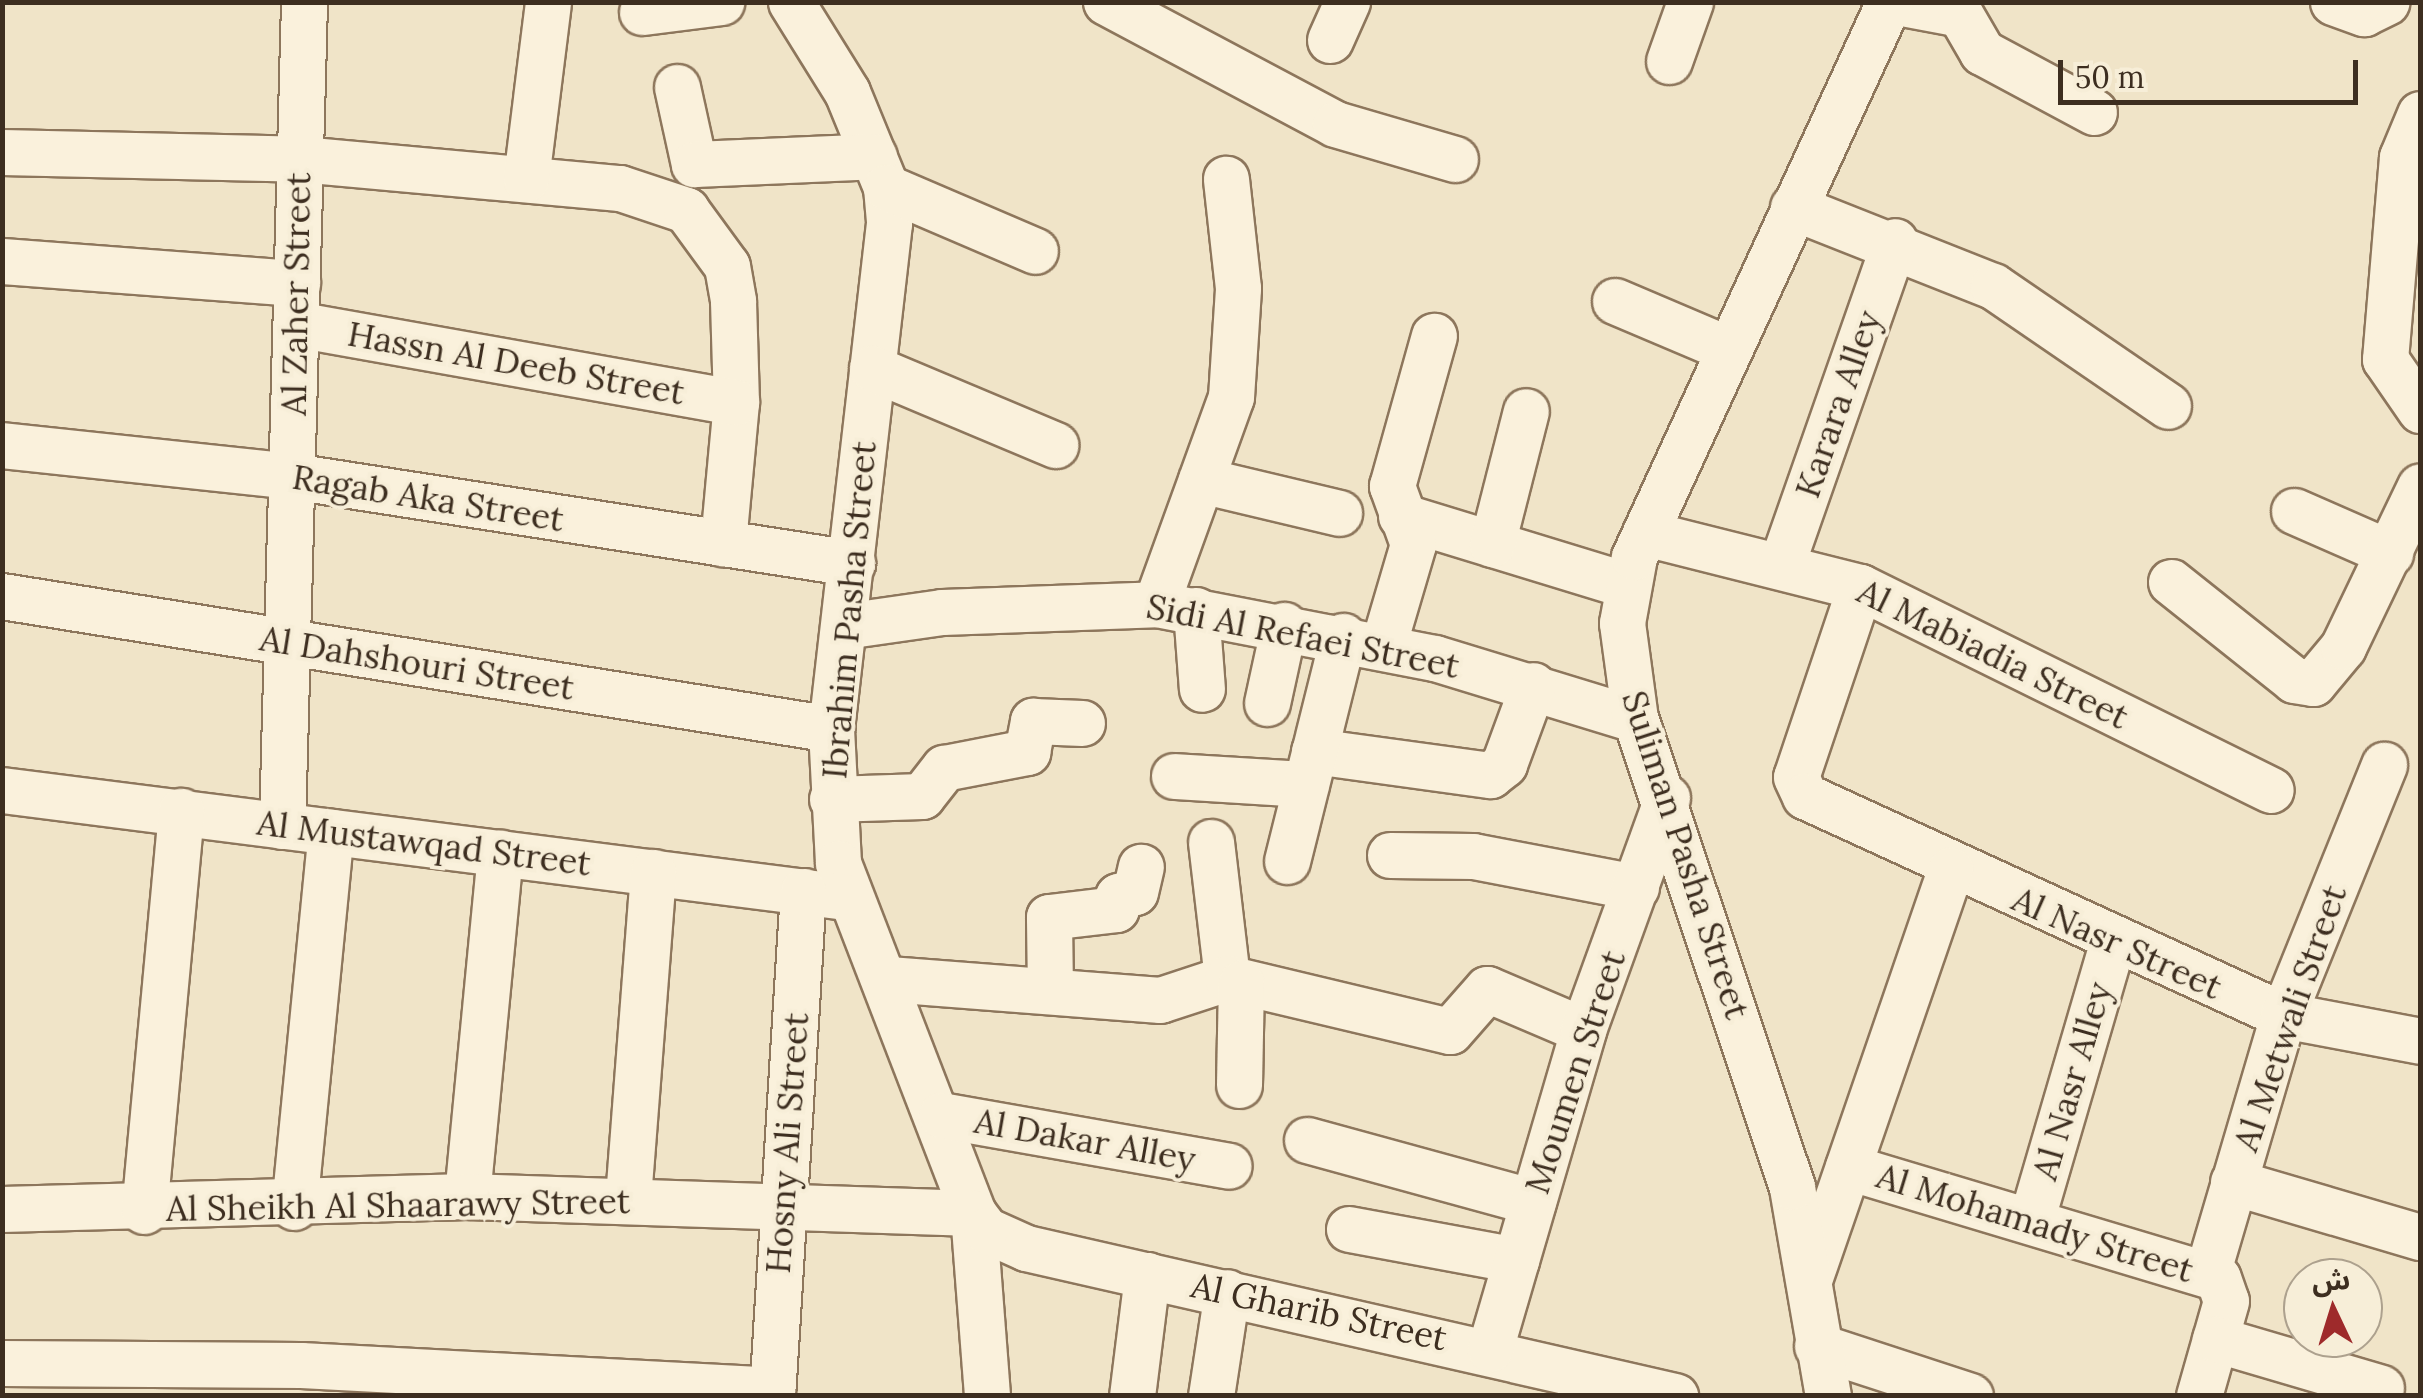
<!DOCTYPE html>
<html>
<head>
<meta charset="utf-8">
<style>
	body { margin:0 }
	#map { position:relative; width:2423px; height:1398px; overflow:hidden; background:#f0e4c8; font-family:Lora,"Noto Sans Arabic",serif }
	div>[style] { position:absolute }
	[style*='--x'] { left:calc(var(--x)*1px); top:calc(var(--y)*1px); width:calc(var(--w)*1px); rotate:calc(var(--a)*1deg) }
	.roads { filter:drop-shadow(2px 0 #8d765c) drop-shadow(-2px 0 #8d765c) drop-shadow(0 2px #8d765c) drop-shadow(0 -2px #8d765c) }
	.street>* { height:45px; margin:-22.5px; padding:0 22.5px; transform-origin:22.5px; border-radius:22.5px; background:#faf1dc }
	span { translate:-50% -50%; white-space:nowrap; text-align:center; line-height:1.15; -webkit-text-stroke:8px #f7eed8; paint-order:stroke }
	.street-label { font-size:35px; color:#3d2e20 }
	.frame { position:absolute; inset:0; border:5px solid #3d2e20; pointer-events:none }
	.north { position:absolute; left:2283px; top:1258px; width:100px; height:100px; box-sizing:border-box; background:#f7eed8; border:2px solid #ada18e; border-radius:50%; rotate:356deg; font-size:28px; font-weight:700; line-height:40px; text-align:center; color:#3d2e20 }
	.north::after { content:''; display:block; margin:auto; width:35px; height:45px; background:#9e2a2b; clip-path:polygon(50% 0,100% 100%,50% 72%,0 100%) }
	.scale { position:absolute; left:2058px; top:60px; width:300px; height:45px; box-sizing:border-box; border:5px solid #3d2e20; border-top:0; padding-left:12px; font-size:30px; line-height:35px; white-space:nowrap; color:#3d2e20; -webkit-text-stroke:8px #f7eed8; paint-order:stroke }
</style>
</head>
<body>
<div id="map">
	<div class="roads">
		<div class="street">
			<i style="--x:791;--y:2;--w:106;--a:58.1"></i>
			<i style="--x:847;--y:92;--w:103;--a:67.7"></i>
			<i style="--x:886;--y:187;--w:36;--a:85"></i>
			<i style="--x:889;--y:223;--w:509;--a:96.54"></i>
			<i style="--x:831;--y:729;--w:134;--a:87"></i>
			<i style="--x:838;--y:863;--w:375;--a:68.9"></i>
			<i style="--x:973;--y:1213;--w:184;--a:85.6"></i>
			<i style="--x:1106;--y:2;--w:259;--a:28"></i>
			<i style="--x:1335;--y:124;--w:125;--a:16.3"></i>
			<i style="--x:1896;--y:2;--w:65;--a:10.6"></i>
			<i style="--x:1960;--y:14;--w:44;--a:59.9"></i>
			<i style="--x:1982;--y:52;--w:127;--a:28.2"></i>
			<i style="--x:2333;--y:2;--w:33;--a:20"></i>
			<i style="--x:2364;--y:13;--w:25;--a:-26"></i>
			<i style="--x:642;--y:12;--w:80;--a:-7.2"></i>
			<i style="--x:1330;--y:40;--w:42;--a:-65.9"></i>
			<i style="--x:1669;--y:61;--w:63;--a:-70.4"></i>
			<i style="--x:677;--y:87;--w:79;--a:77.6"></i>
			<i style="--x:694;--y:164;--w:180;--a:-2.5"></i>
			<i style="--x:2420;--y:114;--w:47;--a:112.7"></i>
			<i style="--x:2402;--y:157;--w:203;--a:94.8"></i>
			<i style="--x:2385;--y:359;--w:62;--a:55.5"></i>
			<i style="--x:2;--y:152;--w:298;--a:1.3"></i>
			<i style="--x:300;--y:159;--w:321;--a:5.2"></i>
			<i style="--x:620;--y:188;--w:70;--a:18.4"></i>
			<i style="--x:686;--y:210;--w:69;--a:53.8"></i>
			<i style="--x:727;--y:266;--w:36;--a:80"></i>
			<i style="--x:733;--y:301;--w:101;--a:88.3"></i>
			<i style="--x:736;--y:402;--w:142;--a:95.3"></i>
			<i style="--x:526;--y:179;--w:178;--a:-82.9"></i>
			<i style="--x:886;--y:187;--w:162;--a:23.2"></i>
			<i style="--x:1793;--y:207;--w:215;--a:21.6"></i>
			<i style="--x:1993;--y:286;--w:212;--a:34.4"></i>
			<i style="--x:2;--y:261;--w:296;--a:4.3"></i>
			<i style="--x:1615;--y:301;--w:123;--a:23"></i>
			<i style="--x:296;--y:324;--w:447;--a:10.1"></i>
			<i style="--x:872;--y:368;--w:199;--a:22.8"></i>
			<i style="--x:2;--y:445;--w:292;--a:6.1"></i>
			<i style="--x:292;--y:476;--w:567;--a:8.83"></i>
			<i style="--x:1201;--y:480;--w:142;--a:13.4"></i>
			<i style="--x:2294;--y:511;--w:105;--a:23.6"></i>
			<i style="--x:1401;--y:516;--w:235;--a:17"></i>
			<i style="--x:1645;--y:533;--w:222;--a:14.1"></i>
			<i style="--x:1860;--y:587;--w:458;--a:26.3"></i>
			<i style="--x:1492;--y:544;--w:137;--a:-75.7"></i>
			<i style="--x:1781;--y:566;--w:344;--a:-70.7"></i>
			<i style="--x:2171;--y:582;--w:157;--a:38.5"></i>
			<i style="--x:2294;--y:680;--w:19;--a:9"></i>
			<i style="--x:2313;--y:683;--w:47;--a:-50.2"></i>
			<i style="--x:2343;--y:647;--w:178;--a:-64.4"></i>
			<i style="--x:1860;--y:587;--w:200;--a:108.6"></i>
			<i style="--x:1796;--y:777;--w:21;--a:65"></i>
			<i style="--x:1805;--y:796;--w:526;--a:24.62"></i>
			<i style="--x:2283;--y:1015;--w:139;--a:10.7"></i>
			<i style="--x:2;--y:596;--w:840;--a:9.11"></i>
			<i style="--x:1156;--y:604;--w:220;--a:-70.1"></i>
			<i style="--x:1231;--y:397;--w:109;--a:-86.3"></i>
			<i style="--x:1238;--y:288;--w:110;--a:-96.3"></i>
			<i style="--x:1196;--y:610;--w:79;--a:85.7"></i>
			<i style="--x:844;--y:626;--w:99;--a:-8.1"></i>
			<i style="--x:942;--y:612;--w:214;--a:-2.1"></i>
			<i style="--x:1156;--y:604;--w:284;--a:11"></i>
			<i style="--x:1435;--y:658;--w:209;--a:17"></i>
			<i style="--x:1383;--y:646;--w:106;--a:-73.6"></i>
			<i style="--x:1413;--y:544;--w:62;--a:-109.9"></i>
			<i style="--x:1392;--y:486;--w:156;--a:-74.4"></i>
			<i style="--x:1267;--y:703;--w:80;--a:-77.7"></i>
			<i style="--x:1314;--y:751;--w:178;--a:7.8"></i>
			<i style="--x:1490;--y:775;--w:18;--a:-38"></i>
			<i style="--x:1504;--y:764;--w:84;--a:-69.8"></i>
			<i style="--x:1174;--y:776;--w:132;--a:3.5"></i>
			<i style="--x:2;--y:790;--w:850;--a:7.23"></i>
			<i style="--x:832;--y:799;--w:90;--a:-1.9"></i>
			<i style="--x:922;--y:796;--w:36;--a:-52"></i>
			<i style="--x:944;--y:768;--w:85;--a:-10.9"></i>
			<i style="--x:1027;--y:752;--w:32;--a:-79"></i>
			<i style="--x:1033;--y:721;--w:49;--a:2.3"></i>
			<i style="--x:282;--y:826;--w:824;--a:-88.47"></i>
			<i style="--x:1211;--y:842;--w:137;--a:83.3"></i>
			<i style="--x:1390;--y:855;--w:83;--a:0.7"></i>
			<i style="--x:1473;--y:856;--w:166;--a:10.8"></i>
			<i style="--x:1287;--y:861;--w:232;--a:-76"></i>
			<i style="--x:888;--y:979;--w:273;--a:4.4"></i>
			<i style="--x:1160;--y:1000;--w:71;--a:-18.2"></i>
			<i style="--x:1227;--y:978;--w:229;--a:13.4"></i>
			<i style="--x:1450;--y:1031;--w:56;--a:-48.6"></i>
			<i style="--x:1487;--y:989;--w:104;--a:23.1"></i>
			<i style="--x:1050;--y:991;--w:74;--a:-90.8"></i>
			<i style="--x:1049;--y:917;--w:67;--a:-6.8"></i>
			<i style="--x:1116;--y:909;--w:13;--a:-81"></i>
			<i style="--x:1118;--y:896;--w:17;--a:-13"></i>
			<i style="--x:1135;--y:892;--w:26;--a:-77"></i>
			<i style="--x:1239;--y:1085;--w:102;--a:-88.9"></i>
			<i style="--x:941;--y:1115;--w:292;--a:10"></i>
			<i style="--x:1307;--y:1140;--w:234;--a:15.3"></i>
			<i style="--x:1848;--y:1167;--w:386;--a:16.7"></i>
			<i style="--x:2218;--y:1278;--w:24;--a:71"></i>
			<i style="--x:2226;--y:1301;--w:99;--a:105.9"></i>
			<i style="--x:2233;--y:1182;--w:195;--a:16.4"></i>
			<i style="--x:467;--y:1196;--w:345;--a:-84.5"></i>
			<i style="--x:628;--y:1198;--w:327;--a:-85.6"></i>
			<i style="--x:294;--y:1207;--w:377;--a:-84.4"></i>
			<i style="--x:2;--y:1209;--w:465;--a:-1.6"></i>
			<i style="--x:467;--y:1196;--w:506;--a:1.92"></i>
			<i style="--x:973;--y:1213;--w:21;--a:53"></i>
			<i style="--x:986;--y:1230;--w:44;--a:24.2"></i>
			<i style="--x:1026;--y:1248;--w:666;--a:12.85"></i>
			<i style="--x:144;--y:1211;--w:402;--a:-84.7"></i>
			<i style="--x:2031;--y:1221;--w:292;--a:-73.7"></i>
			<i style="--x:1349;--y:1229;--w:170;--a:10.5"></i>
			<i style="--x:2207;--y:1274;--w:270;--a:-73.6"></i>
			<i style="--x:2283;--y:1015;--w:270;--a:-68"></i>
			<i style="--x:1809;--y:1280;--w:434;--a:-71"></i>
			<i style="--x:2215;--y:1339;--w:173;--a:16.4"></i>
			<i style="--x:1817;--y:1346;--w:161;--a:18.1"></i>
			<i style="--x:1490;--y:1349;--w:332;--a:-73.7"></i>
			<i style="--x:1583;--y:1030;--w:247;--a:-70.1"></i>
			<i style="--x:2;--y:1363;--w:299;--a:0.4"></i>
			<i style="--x:301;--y:1365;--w:472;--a:3"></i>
			<i style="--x:772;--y:1396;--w:506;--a:-86.49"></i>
			<i style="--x:1132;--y:1396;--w:122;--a:-82.9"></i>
			<i style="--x:1211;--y:1396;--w:105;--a:-81.3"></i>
			<i style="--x:1828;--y:1396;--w:212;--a:-99.8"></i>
			<i style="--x:1792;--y:1187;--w:494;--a:-108.5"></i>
			<i style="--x:1635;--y:719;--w:97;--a:-97.7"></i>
			<i style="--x:1622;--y:623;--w:67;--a:-79.7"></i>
			<i style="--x:1634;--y:557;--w:611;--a:-65.32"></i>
		</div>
	</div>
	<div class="street-label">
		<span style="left:296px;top:294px;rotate:-89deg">Al Zaher Street</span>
		<span style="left:516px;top:363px;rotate:10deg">Hassn Al Deeb Street</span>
		<span style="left:1838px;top:404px;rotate:-71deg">Karara Alley</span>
		<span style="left:428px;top:498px;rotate:9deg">Ragab Aka Street</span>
		<span style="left:849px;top:610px;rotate:-85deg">Ibrahim Pasha Street</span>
		<span style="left:1303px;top:636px;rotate:11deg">Sidi Al Refaei Street</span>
		<span style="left:1993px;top:654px;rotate:26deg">Al Mabiadia Street</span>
		<span style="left:417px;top:663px;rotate:9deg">Al Dahshouri Street</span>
		<span style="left:424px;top:843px;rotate:7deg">Al Mustawqad Street</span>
		<span style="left:1686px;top:855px;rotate:72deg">Suliman Pasha Street</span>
		<span style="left:2117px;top:943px;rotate:24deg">Al Nasr Street</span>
		<span style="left:2290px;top:1018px;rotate:-71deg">Al Metwali Street</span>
		<span style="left:1575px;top:1072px;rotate:-72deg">Moumen Street</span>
		<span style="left:2072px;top:1081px;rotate:-74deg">Al Nasr Alley</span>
		<span style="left:1085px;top:1140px;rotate:10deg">Al Dakar Alley</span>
		<span style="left:787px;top:1143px;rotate:-86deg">Hosny Ali Street</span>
		<span style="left:398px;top:1205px;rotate:-1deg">Al Sheikh Al Shaarawy Street</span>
		<span style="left:2035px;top:1223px;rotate:17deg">Al Mohamady Street</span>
		<span style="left:1319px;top:1312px;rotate:12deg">Al Gharib Street</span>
	</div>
	<div class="frame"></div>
	<div class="north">ش</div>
	<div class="scale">50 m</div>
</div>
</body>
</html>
